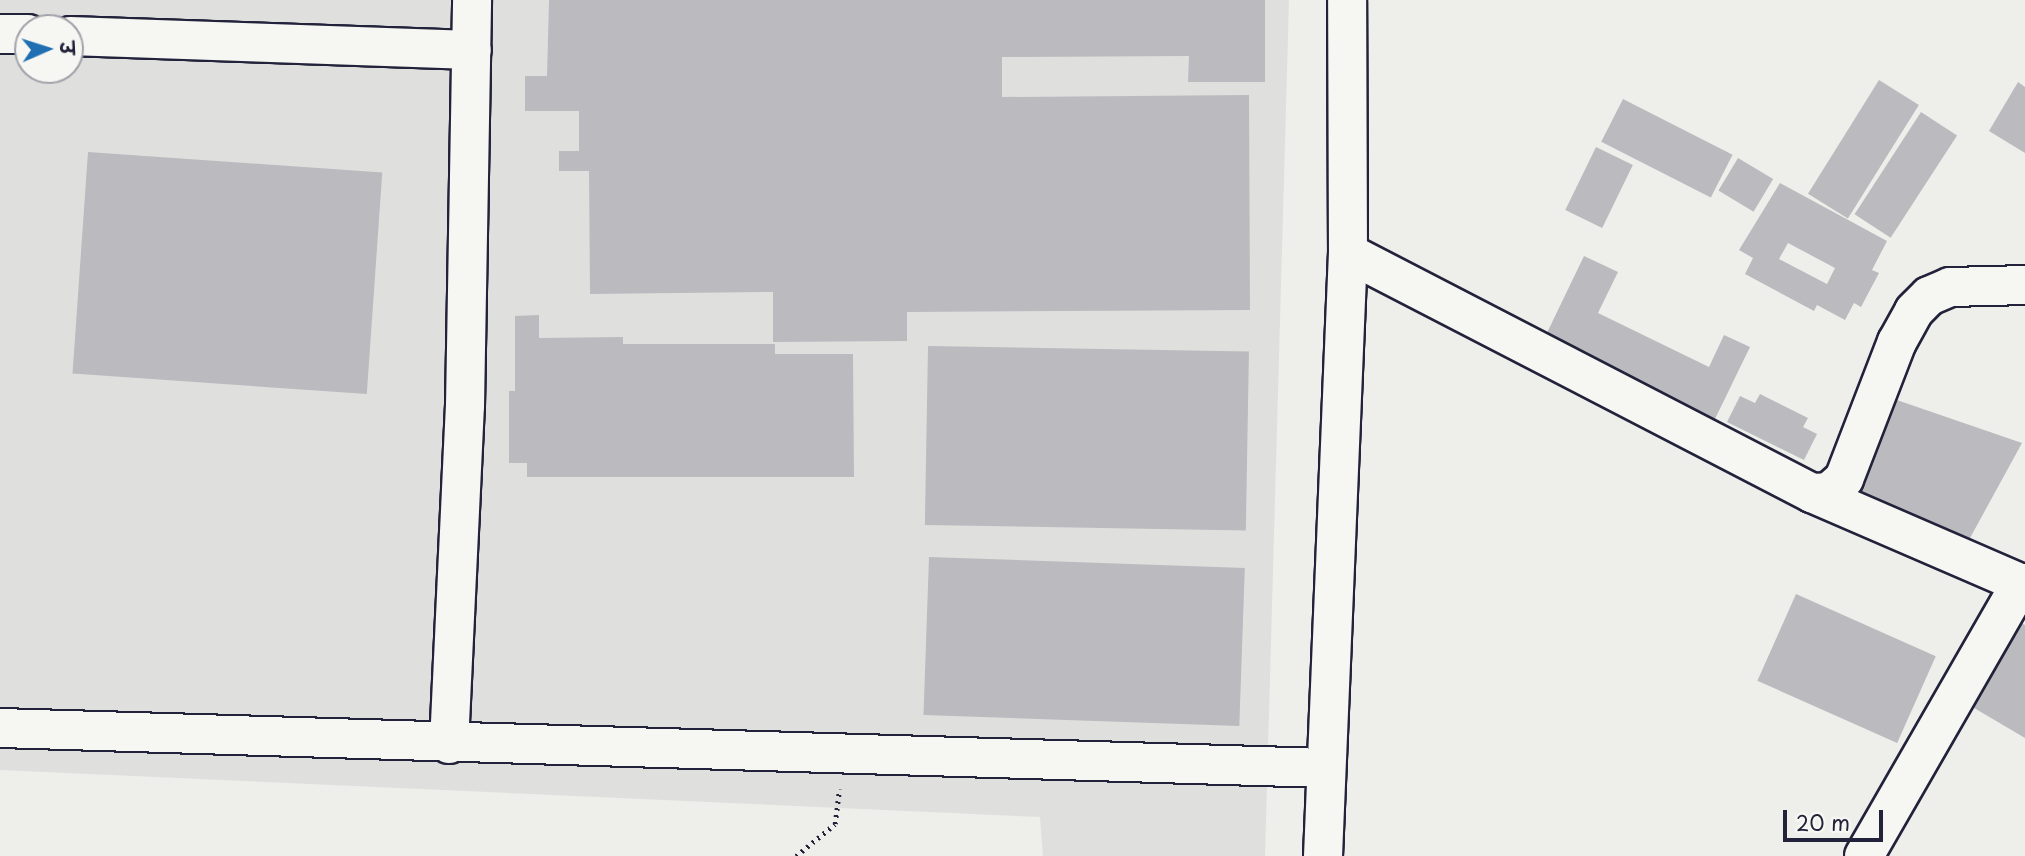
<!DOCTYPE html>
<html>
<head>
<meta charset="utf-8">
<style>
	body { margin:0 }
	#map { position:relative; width:2025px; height:856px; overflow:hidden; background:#eeeeeb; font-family:"Playpen Sans","Playpen Sans Deva",sans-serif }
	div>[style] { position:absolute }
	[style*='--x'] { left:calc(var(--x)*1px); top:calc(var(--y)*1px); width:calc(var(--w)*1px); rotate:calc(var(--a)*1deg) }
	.built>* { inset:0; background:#dfdfde }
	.building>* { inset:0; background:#bbbbbf; transform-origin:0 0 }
	.path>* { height:4.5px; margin-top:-2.25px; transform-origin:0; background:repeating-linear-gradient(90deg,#22223b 0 2px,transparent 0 7px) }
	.roads { filter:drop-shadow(2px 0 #22223b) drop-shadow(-2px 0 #22223b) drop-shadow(0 2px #22223b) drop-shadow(0 -2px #22223b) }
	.minor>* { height:38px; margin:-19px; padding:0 19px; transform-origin:19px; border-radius:19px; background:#f6f6f2 }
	span { translate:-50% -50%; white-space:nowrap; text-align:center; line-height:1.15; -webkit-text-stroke:5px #f6f6f2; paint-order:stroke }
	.north { position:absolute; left:14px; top:14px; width:70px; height:70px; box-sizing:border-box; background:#f6f6f2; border:2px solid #a1a1a9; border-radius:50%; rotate:87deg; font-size:19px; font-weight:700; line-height:28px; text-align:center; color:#22223b }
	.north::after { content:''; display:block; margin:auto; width:24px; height:32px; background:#1f6fb2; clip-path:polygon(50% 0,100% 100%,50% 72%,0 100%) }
	.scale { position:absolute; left:1783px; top:810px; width:100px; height:32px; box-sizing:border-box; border:4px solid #22223b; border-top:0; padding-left:9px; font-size:21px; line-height:24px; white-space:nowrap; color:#22223b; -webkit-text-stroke:5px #f6f6f2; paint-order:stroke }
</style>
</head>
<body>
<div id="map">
	<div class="built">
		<i style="clip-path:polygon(evenodd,0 0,1289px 0,1265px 856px,1043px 856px,1040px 817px,0 770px,0 0,28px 28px,70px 28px,70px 70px,28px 70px,28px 28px)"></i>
	</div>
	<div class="building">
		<i style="clip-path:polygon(549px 0,1265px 0,1265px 82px,1188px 82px,1189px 56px,1002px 57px,1002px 97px,1249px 95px,1250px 310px,907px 312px,907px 341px,773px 342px,773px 292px,590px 294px,589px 171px,559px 171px,559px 151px,579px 151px,579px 111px,525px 111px,525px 76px,547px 76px)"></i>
		<i style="left:1879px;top:80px;width:47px;height:134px;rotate:32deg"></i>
		<i style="clip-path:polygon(2018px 82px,2025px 87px,2025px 153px,1989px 131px)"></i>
		<i style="left:1623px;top:99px;width:123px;height:48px;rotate:27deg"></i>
		<i style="left:1921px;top:112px;width:43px;height:122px;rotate:33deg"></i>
		<i style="left:1596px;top:147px;width:41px;height:70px;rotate:26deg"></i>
		<i style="left:88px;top:152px;width:295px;height:222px;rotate:4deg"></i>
		<i style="left:1738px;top:158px;width:41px;height:38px;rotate:31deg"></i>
		<i style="clip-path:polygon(evenodd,1780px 183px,1887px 241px,1872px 270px,1879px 273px,1861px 307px,1854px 303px,1845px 320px,1817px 305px,1814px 311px,1745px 274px,1753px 258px,1739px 250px,1780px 183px,1788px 243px,1835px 268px,1827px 284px,1779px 259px,1788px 243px)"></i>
		<i style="clip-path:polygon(1584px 256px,1618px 272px,1598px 313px,1709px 367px,1724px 335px,1750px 347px,1714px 421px,1544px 339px)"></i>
		<i style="clip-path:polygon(539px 315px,539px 338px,623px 337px,623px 344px,775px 344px,775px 354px,853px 354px,854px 477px,527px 477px,527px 463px,509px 463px,509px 391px,515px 391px,515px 316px)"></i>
		<i style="left:928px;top:346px;width:321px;height:179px;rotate:1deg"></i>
		<i style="clip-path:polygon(1760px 394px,1808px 418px,1803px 427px,1817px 434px,1804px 460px,1727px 422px,1740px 396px,1755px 403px)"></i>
		<i style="clip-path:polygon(1891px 398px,2022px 443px,1964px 549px,1855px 504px)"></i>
		<i style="left:929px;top:557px;width:316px;height:158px;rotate:2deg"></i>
		<i style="left:1796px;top:594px;width:153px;height:95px;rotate:24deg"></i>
		<i style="clip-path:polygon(2017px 620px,2025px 625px,2025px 738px,1969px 705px)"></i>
	</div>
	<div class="path">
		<i style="--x:796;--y:856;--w:50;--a:-39.4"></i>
		<i style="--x:835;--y:824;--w:35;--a:-83"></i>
	</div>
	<div class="roads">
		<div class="minor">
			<i style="--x:0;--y:34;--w:28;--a:0"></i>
			<i style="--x:70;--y:36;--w:402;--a:2"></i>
			<i style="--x:1348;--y:253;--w:522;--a:27.35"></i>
			<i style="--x:1812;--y:493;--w:17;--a:-3"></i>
			<i style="--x:1829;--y:492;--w:20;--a:-41"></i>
			<i style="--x:1844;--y:479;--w:147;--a:-68.9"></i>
			<i style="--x:1897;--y:342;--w:35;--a:-61"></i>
			<i style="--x:1914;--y:311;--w:21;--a:-45"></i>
			<i style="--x:1929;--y:296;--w:23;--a:-23"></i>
			<i style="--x:1950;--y:287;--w:75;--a:-1.5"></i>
			<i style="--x:1812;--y:493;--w:232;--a:23.4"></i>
			<i style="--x:0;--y:728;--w:1325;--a:1.73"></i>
			<i style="--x:449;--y:744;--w:338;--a:-87.3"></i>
			<i style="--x:465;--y:406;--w:406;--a:-89"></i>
			<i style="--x:1323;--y:856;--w:604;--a:-87.63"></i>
			<i style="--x:1348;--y:253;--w:253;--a:-90.2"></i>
			<i style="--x:1864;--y:856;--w:315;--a:-60.1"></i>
		</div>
	</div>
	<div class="north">उ</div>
	<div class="scale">20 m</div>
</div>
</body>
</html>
